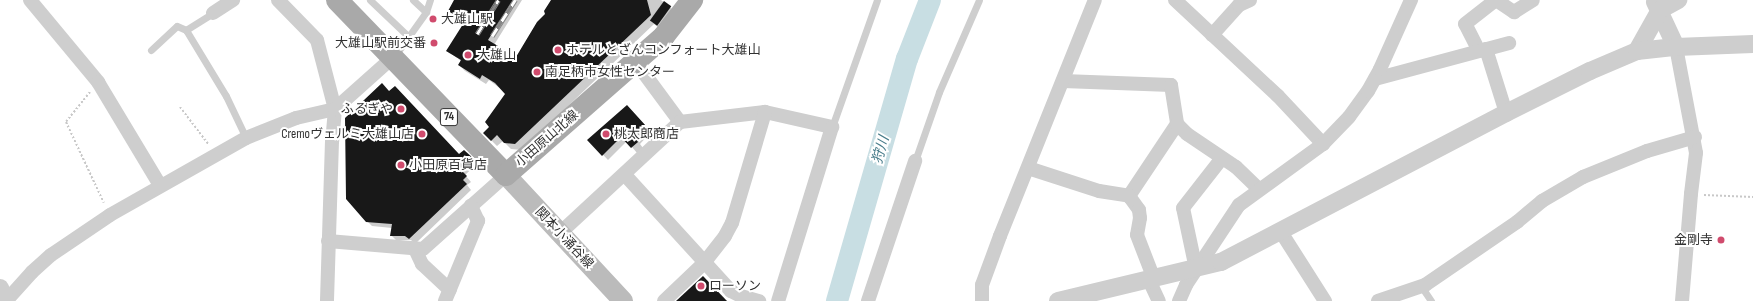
<!DOCTYPE html>
<html>
<head>
<meta charset="utf-8">
<style>
	body { margin:0 }
	#map { position:relative; width:1753px; height:301px; overflow:hidden; background:#fff; font-family:"Sofia Sans Condensed","Noto Sans JP",sans-serif }
	div>[style] { position:absolute }
	[style*='--x'] { left:calc(var(--x)*1px); top:calc(var(--y)*1px); width:calc(var(--w)*1px); rotate:calc(var(--a)*1deg) }
	.shadow>* { inset:0; background:#0003 }
	.river>* { height:22px; margin:-11px; padding:0 11px; transform-origin:11px; border-radius:11px; background:#c8dee3 }
	.building>* { inset:0; background:#181818; transform-origin:0 0 }
	.path>* { height:2px; margin-top:-1px; transform-origin:0; background:repeating-linear-gradient(90deg,#c8c8c8 0 2px,transparent 0 4px) }
	.service>* { height:7px; margin:-3.5px; padding:0 3.5px; transform-origin:3.5px; border-radius:3.5px; background:#cecece }
	.minor>* { height:14px; margin:-7px; padding:0 7px; transform-origin:7px; border-radius:7px; background:#cecece }
	.tertiary>* { height:18px; margin:-9px; padding:0 9px; transform-origin:9px; border-radius:9px; background:#cecece }
	.secondary>* { height:20px; margin:-10px; padding:0 10px; transform-origin:10px; border-radius:10px; background:#bbb }
	.primary>* { height:22px; margin:-11px; padding:0 11px; transform-origin:11px; border-radius:11px; background:#a9a9a9 }
	.rail>* { height:4.5px; margin-top:-2.25px; transform-origin:0; background:repeating-linear-gradient(90deg,#fff 0 9px,#868686 0 18px); box-sizing:border-box; border-block:1px solid #868686 }
	.dots>* { width:11px; height:11px; translate:-50% -50%; box-sizing:border-box; border:2px solid #fff; border-radius:50% }
	span { translate:-50% -50%; white-space:nowrap; text-align:center; line-height:1.15; -webkit-text-stroke:4px #fff; paint-order:stroke }
	.shield-label span { padding:1px 3px; background:#fff; border:1px solid; border-radius:3px; -webkit-text-stroke-width:0 }
	.shield-label { font-size:12px; color:#313131; font-weight:700 }
	.poi-label { font-size:13px; color:#313131 }
	.left { translate:0 -50%; text-align:left }
	.right { translate:-100% -50%; text-align:right }
	.street-label { font-size:13px; color:#313131 }
	.water-label { font-size:14px; color:#487c8a; font-style:italic }
</style>
</head>
<body>
<div id="map">
	<div class="shadow">
		<i style="clip-path:polygon(455px 0,522px 0,494px 45px,516px 59px,547px 14px,552px 0,661px 0,677px 13px,663px 31px,654px 24px,522px 150px,511px 149px,503px 141px,497px 146px,484px 133px,490px 127px,506px 93px,489px 80px,486px 84px,465px 71px,459px 65px,461px 61px,448px 51px,465px 22px,449px 10px)"></i>
		<i style="clip-path:polygon(632px 111px,651px 132px,640px 144px,643px 148px,637px 153px,627px 141px,608px 160px,589px 140px)"></i>
		<i style="clip-path:polygon(464px 151px,477px 164px,465px 175px,471px 182px,467px 185px,471px 190px,415px 244px,411px 240px,396px 240px,391px 235px,392px 228px,372px 226px,367px 221px)"></i>
	</div>
	<div class="river">
		<i style="--x:837;--y:301;--w:252;--a:-73.9"></i>
		<i style="--x:907;--y:59;--w:63;--a:-68.7"></i>
	</div>
	<div class="building">
		<i style="clip-path:polygon(454px 0,513px 0,488px 40px,516px 57px,537px 22px,545px 14px,544px 11px,551px 0,647px 0,651px 15px,515px 144px,504px 143px,497px 135px,491px 141px,483px 133px,489px 127px,485px 122px,505px 94px,495px 83px,482px 75px,480px 79px,458px 65px,461px 60px,446px 51px,465px 21px,448px 11px)"></i>
		<i style="left:664px;top:1px;width:9px;height:24px;rotate:36deg"></i>
		<i style="clip-path:polygon(382px 83px,389px 91px,395px 86px,459px 154px,464px 150px,473px 158px,461px 170px,467px 176px,463px 180px,467px 184px,409px 239px,405px 236px,390px 236px,392px 224px,366px 222px,346px 199px,345px 118px)"></i>
		<i style="clip-path:polygon(627px 105px,646px 126px,635px 138px,638px 142px,631px 148px,621px 137px,602px 156px,587px 140px)"></i>
		<i style="clip-path:polygon(703px 276px,727px 301px,676px 301px)"></i>
	</div>
	<div class="path">
		<i style="--x:90;--y:92;--w:38;--a:129"></i>
		<i style="--x:66;--y:122;--w:89;--a:64.9"></i>
		<i style="--x:180;--y:107;--w:48;--a:52.7"></i>
		<i style="--x:1704;--y:195;--w:49;--a:2.3"></i>
	</div>
	<div class="service">
		<i style="--x:370;--y:0;--w:54;--a:43.5"></i>
		<i style="--x:413;--y:0;--w:18;--a:43"></i>
		<i style="--x:213;--y:13;--w:32;--a:148"></i>
		<i style="--x:186;--y:30;--w:77;--a:58.8"></i>
		<i style="--x:226;--y:96;--w:47;--a:64.5"></i>
		<i style="--x:151;--y:50;--w:35;--a:-43"></i>
		<i style="--x:177;--y:26;--w:10;--a:24"></i>
		<i style="--x:394;--y:57;--w:55;--a:-54.6"></i>
		<i style="--x:426;--y:12;--w:13;--a:-72"></i>
		<i style="--x:832;--y:127;--w:135;--a:-70.5"></i>
		<i style="--x:915;--y:161;--w:73;--a:-70.8"></i>
		<i style="--x:939;--y:92;--w:100;--a:-66.5"></i>
		<i style="--x:1421;--y:286;--w:18;--a:56"></i>
	</div>
	<div class="minor">
		<i style="--x:30;--y:0;--w:107;--a:50.3"></i>
		<i style="--x:98;--y:82;--w:120;--a:59"></i>
		<i style="--x:278;--y:0;--w:56;--a:45.7"></i>
		<i style="--x:317;--y:40;--w:71;--a:75.4"></i>
		<i style="--x:335;--y:109;--w:32;--a:95"></i>
		<i style="--x:332;--y:141;--w:160;--a:91.8"></i>
		<i style="--x:1175;--y:0;--w:141;--a:43"></i>
		<i style="--x:1278;--y:96;--w:66;--a:46.8"></i>
		<i style="--x:213;--y:13;--w:24;--a:-33"></i>
		<i style="--x:1212;--y:35;--w:40;--a:-48"></i>
		<i style="--x:1239;--y:5;--w:12;--a:-24"></i>
		<i style="--x:1676;--y:47;--w:108;--a:79.3"></i>
		<i style="--x:1696;--y:153;--w:41;--a:97"></i>
		<i style="--x:1691;--y:194;--w:107;--a:94.8"></i>
		<i style="--x:1486;--y:49;--w:67;--a:72.6"></i>
		<i style="--x:1479;--y:51;--w:30;--a:-117"></i>
		<i style="--x:1465;--y:24;--w:39;--a:-38"></i>
		<i style="--x:1496;--y:0;--w:22;--a:34"></i>
		<i style="--x:1514;--y:12;--w:22;--a:-32"></i>
		<i style="--x:635;--y:61;--w:76;--a:53.6"></i>
		<i style="--x:1375;--y:79;--w:139;--a:-15"></i>
		<i style="--x:1063;--y:81;--w:108;--a:2.1"></i>
		<i style="--x:1171;--y:85;--w:39;--a:81"></i>
		<i style="--x:1177;--y:124;--w:87;--a:123.7"></i>
		<i style="--x:1129;--y:196;--w:17;--a:54"></i>
		<i style="--x:1139;--y:210;--w:8;--a:83"></i>
		<i style="--x:1140;--y:218;--w:17;--a:100"></i>
		<i style="--x:1137;--y:235;--w:47;--a:68.9"></i>
		<i style="--x:1177;--y:124;--w:14;--a:45"></i>
		<i style="--x:1187;--y:134;--w:59;--a:34"></i>
		<i style="--x:1236;--y:167;--w:32;--a:44"></i>
		<i style="--x:1028;--y:168;--w:75;--a:17.9"></i>
		<i style="--x:1099;--y:191;--w:30;--a:9"></i>
		<i style="--x:625;--y:175;--w:157;--a:47.6"></i>
		<i style="--x:731;--y:291;--w:11;--a:27"></i>
		<i style="--x:741;--y:296;--w:19;--a:16"></i>
		<i style="--x:1281;--y:232;--w:82;--a:57.5"></i>
		<i style="--x:560;--y:233;--w:163;--a:-42.8"></i>
		<i style="--x:680;--y:122;--w:86;--a:-6.7"></i>
		<i style="--x:765;--y:112;--w:69;--a:12.6"></i>
		<i style="--x:832;--y:127;--w:182;--a:107.2"></i>
		<i style="--x:328;--y:241;--w:95;--a:4.8"></i>
		<i style="--x:423;--y:249;--w:111;--a:-41.7"></i>
		<i style="--x:415;--y:249;--w:17;--a:65"></i>
		<i style="--x:422;--y:264;--w:38;--a:43"></i>
		<i style="--x:1196;--y:269;--w:62;--a:-102"></i>
		<i style="--x:1183;--y:208;--w:63;--a:-52"></i>
		<i style="--x:1149;--y:280;--w:23;--a:65"></i>
		<i style="--x:6;--y:301;--w:39;--a:-48"></i>
		<i style="--x:32;--y:272;--w:25;--a:-42"></i>
		<i style="--x:51;--y:255;--w:71;--a:-34.1"></i>
		<i style="--x:110;--y:215;--w:156;--a:-29.5"></i>
		<i style="--x:246;--y:138;--w:54;--a:-21.8"></i>
		<i style="--x:296;--y:118;--w:40;--a:-13"></i>
		<i style="--x:335;--y:109;--w:76;--a:-41.8"></i>
		<i style="--x:445;--y:301;--w:87;--a:-67.6"></i>
		<i style="--x:478;--y:221;--w:17;--a:-115"></i>
		<i style="--x:664;--y:301;--w:55;--a:-43.5"></i>
		<i style="--x:704;--y:263;--w:34;--a:-52"></i>
		<i style="--x:725;--y:236;--w:15;--a:-62"></i>
		<i style="--x:732;--y:223;--w:116;--a:-73.4"></i>
		<i style="--x:868;--y:301;--w:148;--a:-71.4"></i>
		<i style="--x:982;--y:301;--w:16;--a:-90"></i>
		<i style="--x:982;--y:285;--w:52;--a:-69.8"></i>
		<i style="--x:1000;--y:236;--w:254;--a:-68.1"></i>
		<i style="--x:1179;--y:301;--w:17;--a:-66"></i>
		<i style="--x:1186;--y:285;--w:96;--a:-56.5"></i>
		<i style="--x:1239;--y:205;--w:104;--a:-36"></i>
		<i style="--x:1323;--y:144;--w:37;--a:-46"></i>
		<i style="--x:1349;--y:117;--w:32;--a:-54"></i>
		<i style="--x:1368;--y:91;--w:25;--a:-61"></i>
		<i style="--x:1380;--y:69;--w:76;--a:-65.8"></i>
		<i style="--x:1378;--y:301;--w:50;--a:-18.8"></i>
		<i style="--x:1425;--y:285;--w:112;--a:-34.4"></i>
		<i style="--x:1517;--y:222;--w:33;--a:-40"></i>
		<i style="--x:1542;--y:201;--w:48;--a:-30.3"></i>
		<i style="--x:1583;--y:177;--w:69;--a:-22.1"></i>
		<i style="--x:1647;--y:151;--w:50;--a:-16.3"></i>
	</div>
	<div class="tertiary">
		<i style="--x:1655;--y:2;--w:50;--a:65"></i>
		<i style="--x:1637;--y:51;--w:47;--a:-60.7"></i>
		<i style="--x:1660;--y:10;--w:21;--a:-29"></i>
		<i style="--x:0;--y:288;--w:14;--a:65"></i>
		<i style="--x:1058;--y:301;--w:168;--a:-13.5"></i>
		<i style="--x:1221;--y:262;--w:322;--a:-27.6"></i>
		<i style="--x:1506;--y:113;--w:94;--a:-26.6"></i>
		<i style="--x:1590;--y:71;--w:51;--a:-23.1"></i>
		<i style="--x:1637;--y:51;--w:39;--a:-6"></i>
		<i style="--x:1676;--y:47;--w:77;--a:-2.2"></i>
	</div>
	<div class="secondary">
		<i style="--x:506;--y:175;--w:172;--a:47.1"></i>
	</div>
	<div class="primary">
		<i style="--x:337;--y:0;--w:243;--a:46"></i>
		<i style="--x:506;--y:175;--w:210;--a:-41.3"></i>
		<i style="--x:664;--y:36;--w:46;--a:-52.1"></i>
	</div>
	<div class="rail">
		<i style="--x:477;--y:34;--w:40;--a:-58"></i>
		<i style="--x:492;--y:36;--w:43;--a:-57.4"></i>
	</div>
	<div class="dots">
		<i style="left:433px;top:19px;background:#d04b6d"></i>
		<i style="left:434px;top:43px;background:#d04b6d"></i>
		<i style="left:558px;top:50px;background:#d04b6d"></i>
		<i style="left:468px;top:55px;background:#d04b6d"></i>
		<i style="left:537px;top:72px;background:#d04b6d"></i>
		<i style="left:401px;top:109px;background:#d04b6d"></i>
		<i style="left:422px;top:134px;background:#d04b6d"></i>
		<i style="left:606px;top:134px;background:#d04b6d"></i>
		<i style="left:401px;top:165px;background:#d04b6d"></i>
		<i style="left:1721px;top:240px;background:#d04b6d"></i>
		<i style="left:701px;top:286px;background:#d04b6d"></i>
	</div>
	<div class="shield-label">
		<span style="left:449px;top:117px">74</span>
	</div>
	<div class="poi-label">
		<span class="left" style="left:441px;top:19px">大雄山駅</span>
		<span class="right" style="left:426px;top:43px">大雄山駅前交番</span>
		<span class="left" style="left:566px;top:50px">ホテルとざんコンフォート大雄山</span>
		<span class="left" style="left:477px;top:55px">大雄山</span>
		<span class="left" style="left:545px;top:72px">南足柄市女性センター</span>
		<span class="right" style="left:393px;top:109px">ふるぎや</span>
		<span class="right" style="left:414px;top:134px">Cremoヴェルミ大雄山店</span>
		<span class="left" style="left:614px;top:134px">桃太郎商店</span>
		<span class="left" style="left:409px;top:165px">小田原百貨店</span>
		<span class="right" style="left:1713px;top:240px">金剛寺</span>
		<span class="left" style="left:709px;top:286px">ローソン</span>
	</div>
	<div class="street-label">
		<span style="left:547px;top:139px;rotate:-41deg">小田原山北線</span>
		<span style="left:564px;top:238px;rotate:47deg">関本小涌谷線</span>
	</div>
	<div class="water-label">
		<span style="left:881px;top:150px;rotate:-74deg">狩川</span>
	</div>
</div>
</body>
</html>
